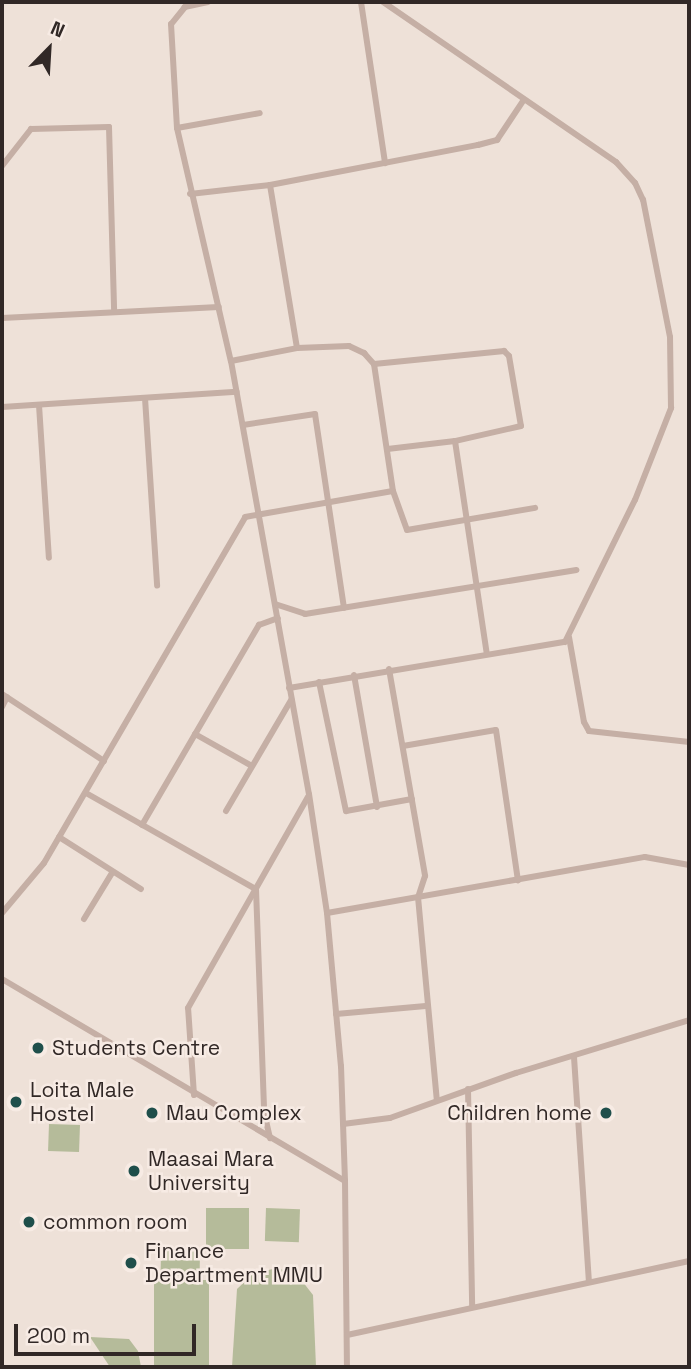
<!DOCTYPE html>
<html>
<head>
<meta charset="utf-8">
<style>
	body { margin:0 }
	#map { position:relative; width:691px; height:1369px; overflow:hidden; background:#eee1d8; font-family:"Space Grotesk",sans-serif }
	div>[style] { position:absolute }
	[style*='--x'] { left:calc(var(--x)*1px); top:calc(var(--y)*1px); width:calc(var(--w)*1px); rotate:calc(var(--a)*1deg) }
	.green>* { inset:0; background:#b5bb9a; transform-origin:0 0 }
	.minor>* { height:6px; margin:-3px; padding:0 3px; transform-origin:3px; border-radius:3px; background:#c5afa5 }
	.dots>* { width:19px; height:19px; translate:-50% -50%; box-sizing:border-box; border:4px solid #f7ebe4; border-radius:50% }
	span { translate:-50% -50%; white-space:nowrap; text-align:center; line-height:1.15; -webkit-text-stroke:5px #f7ebe4; paint-order:stroke }
	.poi-label { font-size:21px; color:#312826 }
	.left { translate:0 -50%; text-align:left }
	.right { translate:-100% -50%; text-align:right }
	.frame { position:absolute; inset:0; border:4px solid #312826; pointer-events:none }
	.north { position:absolute; left:14px; top:14px; width:70px; height:70px; -webkit-text-stroke:5px #f7ebe4; paint-order:stroke; rotate:24deg; font-size:19px; font-weight:700; line-height:28px; text-align:center; color:#312826 }
	.north::after { content:''; display:block; margin:auto; width:24px; height:32px; background:#312826; clip-path:polygon(50% 0,100% 100%,50% 72%,0 100%) }
	.scale { position:absolute; left:14px; top:1324px; width:182px; height:32px; box-sizing:border-box; border:4px solid #312826; border-top:0; padding-left:9px; font-size:21px; line-height:24px; white-space:nowrap; color:#312826; -webkit-text-stroke:5px #f7ebe4; paint-order:stroke }
</style>
</head>
<body>
<div id="map">
	<div class="green">
		<i style="left:49px;top:1124px;width:31px;height:27px;rotate:2deg"></i>
		<i style="left:206px;top:1208px;width:43px;height:41px"></i>
		<i style="left:266px;top:1208px;width:34px;height:33px;rotate:2deg"></i>
		<i style="left:161px;top:1251px;width:39px;height:24px;rotate:1deg"></i>
		<i style="clip-path:polygon(278px 1268px,299px 1277px,313px 1295px,316px 1367px,232px 1367px,237px 1289px,254px 1273px)"></i>
		<i style="left:154px;top:1280px;width:55px;height:87px"></i>
		<i style="clip-path:polygon(90px 1337px,129px 1339px,138px 1351px,141px 1367px,110px 1367px)"></i>
	</div>
	<div class="minor">
		<i style="--x:208;--y:2;--w:24;--a:168"></i>
		<i style="--x:185;--y:7;--w:22;--a:129"></i>
		<i style="--x:171;--y:24;--w:104;--a:86.7"></i>
		<i style="--x:177;--y:128;--w:239;--a:77"></i>
		<i style="--x:231;--y:361;--w:440;--a:79.8"></i>
		<i style="--x:309;--y:794;--w:120;--a:81.4"></i>
		<i style="--x:327;--y:913;--w:154;--a:84.8"></i>
		<i style="--x:341;--y:1066;--w:115;--a:88"></i>
		<i style="--x:361;--y:2;--w:163;--a:81.5"></i>
		<i style="--x:177;--y:128;--w:84;--a:-10.2"></i>
		<i style="--x:2;--y:166;--w:47;--a:-51.9"></i>
		<i style="--x:31;--y:129;--w:78;--a:-1.5"></i>
		<i style="--x:109;--y:127;--w:184;--a:88.4"></i>
		<i style="--x:270;--y:185;--w:165;--a:80.6"></i>
		<i style="--x:190;--y:194;--w:81;--a:-6.4"></i>
		<i style="--x:270;--y:185;--w:212;--a:-10.9"></i>
		<i style="--x:478;--y:145;--w:20;--a:-15"></i>
		<i style="--x:497;--y:140;--w:47;--a:-56.3"></i>
		<i style="--x:2;--y:318;--w:217;--a:-2.9"></i>
		<i style="--x:231;--y:361;--w:67;--a:-11.1"></i>
		<i style="--x:297;--y:348;--w:52;--a:-2.2"></i>
		<i style="--x:349;--y:346;--w:17;--a:25"></i>
		<i style="--x:364;--y:353;--w:15;--a:48"></i>
		<i style="--x:374;--y:364;--w:128;--a:81.5"></i>
		<i style="--x:393;--y:491;--w:41;--a:70.3"></i>
		<i style="--x:407;--y:530;--w:130;--a:-9.8"></i>
		<i style="--x:374;--y:364;--w:131;--a:-5.7"></i>
		<i style="--x:504;--y:351;--w:7;--a:45"></i>
		<i style="--x:509;--y:356;--w:71;--a:80.3"></i>
		<i style="--x:521;--y:426;--w:68;--a:167.2"></i>
		<i style="--x:455;--y:441;--w:68;--a:173.3"></i>
		<i style="--x:145;--y:398;--w:188;--a:86.3"></i>
		<i style="--x:39;--y:405;--w:153;--a:86.3"></i>
		<i style="--x:2;--y:407;--w:235;--a:-3.7"></i>
		<i style="--x:243;--y:425;--w:73;--a:-8.7"></i>
		<i style="--x:315;--y:414;--w:196;--a:81.5"></i>
		<i style="--x:455;--y:441;--w:215;--a:81.5"></i>
		<i style="--x:275;--y:604;--w:32;--a:18"></i>
		<i style="--x:305;--y:614;--w:275;--a:-9.2"></i>
		<i style="--x:569;--y:637;--w:86;--a:80"></i>
		<i style="--x:584;--y:722;--w:10;--a:61"></i>
		<i style="--x:589;--y:731;--w:101;--a:6.3"></i>
		<i style="--x:389;--y:669;--w:210;--a:80.1"></i>
		<i style="--x:425;--y:876;--w:22;--a:108"></i>
		<i style="--x:418;--y:897;--w:204;--a:84.7"></i>
		<i style="--x:354;--y:675;--w:134;--a:80.1"></i>
		<i style="--x:319;--y:682;--w:132;--a:78.2"></i>
		<i style="--x:346;--y:811;--w:67;--a:-10.3"></i>
		<i style="--x:289;--y:688;--w:280;--a:-9.5"></i>
		<i style="--x:565;--y:642;--w:158;--a:-63.8"></i>
		<i style="--x:635;--y:500;--w:99;--a:-68.6"></i>
		<i style="--x:671;--y:408;--w:71;--a:-90.8"></i>
		<i style="--x:670;--y:337;--w:140;--a:-101.1"></i>
		<i style="--x:643;--y:200;--w:19;--a:-115"></i>
		<i style="--x:635;--y:183;--w:28;--a:-132"></i>
		<i style="--x:616;--y:162;--w:283;--a:-145.5"></i>
		<i style="--x:2;--y:694;--w:122;--a:33.3"></i>
		<i style="--x:2;--y:707;--w:11;--a:-63"></i>
		<i style="--x:195;--y:734;--w:65;--a:29.3"></i>
		<i style="--x:403;--y:746;--w:94;--a:-9.8"></i>
		<i style="--x:496;--y:730;--w:152;--a:81.7"></i>
		<i style="--x:86;--y:793;--w:195;--a:29.5"></i>
		<i style="--x:256;--y:889;--w:223;--a:87.9"></i>
		<i style="--x:264;--y:1112;--w:27;--a:77"></i>
		<i style="--x:226;--y:811;--w:129;--a:-59.6"></i>
		<i style="--x:142;--y:825;--w:232;--a:-59.7"></i>
		<i style="--x:259;--y:625;--w:20;--a:-20"></i>
		<i style="--x:59;--y:837;--w:97;--a:32.4"></i>
		<i style="--x:2;--y:913;--w:65;--a:-50"></i>
		<i style="--x:44;--y:863;--w:400;--a:-59.8"></i>
		<i style="--x:245;--y:517;--w:150;--a:-10"></i>
		<i style="--x:327;--y:913;--w:323;--a:-10"></i>
		<i style="--x:645;--y:857;--w:45;--a:10.3"></i>
		<i style="--x:84;--y:919;--w:54;--a:-58.7"></i>
		<i style="--x:2;--y:979;--w:398;--a:30.5"></i>
		<i style="--x:345;--y:1181;--w:186;--a:89.4"></i>
		<i style="--x:336;--y:1014;--w:90;--a:-5.1"></i>
		<i style="--x:574;--y:1057;--w:225;--a:86.2"></i>
		<i style="--x:468;--y:1089;--w:217;--a:88.9"></i>
		<i style="--x:194;--y:1095;--w:87;--a:-93.9"></i>
		<i style="--x:188;--y:1008;--w:243;--a:-60.4"></i>
		<i style="--x:343;--y:1124;--w:47;--a:-7.3"></i>
		<i style="--x:390;--y:1118;--w:134;--a:-19.7"></i>
		<i style="--x:516;--y:1073;--w:181;--a:-17"></i>
		<i style="--x:347;--y:1335;--w:350;--a:-12.2"></i>
	</div>
	<div class="dots">
		<i style="left:38px;top:1048px;background:#1f4f4b"></i>
		<i style="left:16px;top:1102px;background:#1f4f4b"></i>
		<i style="left:152px;top:1113px;background:#1f4f4b"></i>
		<i style="left:606px;top:1113px;background:#1f4f4b"></i>
		<i style="left:134px;top:1171px;background:#1f4f4b"></i>
		<i style="left:29px;top:1222px;background:#1f4f4b"></i>
		<i style="left:131px;top:1263px;background:#1f4f4b"></i>
	</div>
	<div class="poi-label">
		<span class="left" style="left:52px;top:1048px">Students Centre</span>
		<span class="left" style="left:30px;top:1102px">Loita Male<br>Hostel</span>
		<span class="left" style="left:166px;top:1113px">Mau Complex</span>
		<span class="right" style="left:592px;top:1113px">Children home</span>
		<span class="left" style="left:148px;top:1171px">Maasai Mara<br>University</span>
		<span class="left" style="left:43px;top:1222px">common room</span>
		<span class="left" style="left:145px;top:1263px">Finance<br>Department MMU</span>
	</div>
	<div class="frame"></div>
	<div class="north">N</div>
	<div class="scale">200 m</div>
</div>
</body>
</html>
